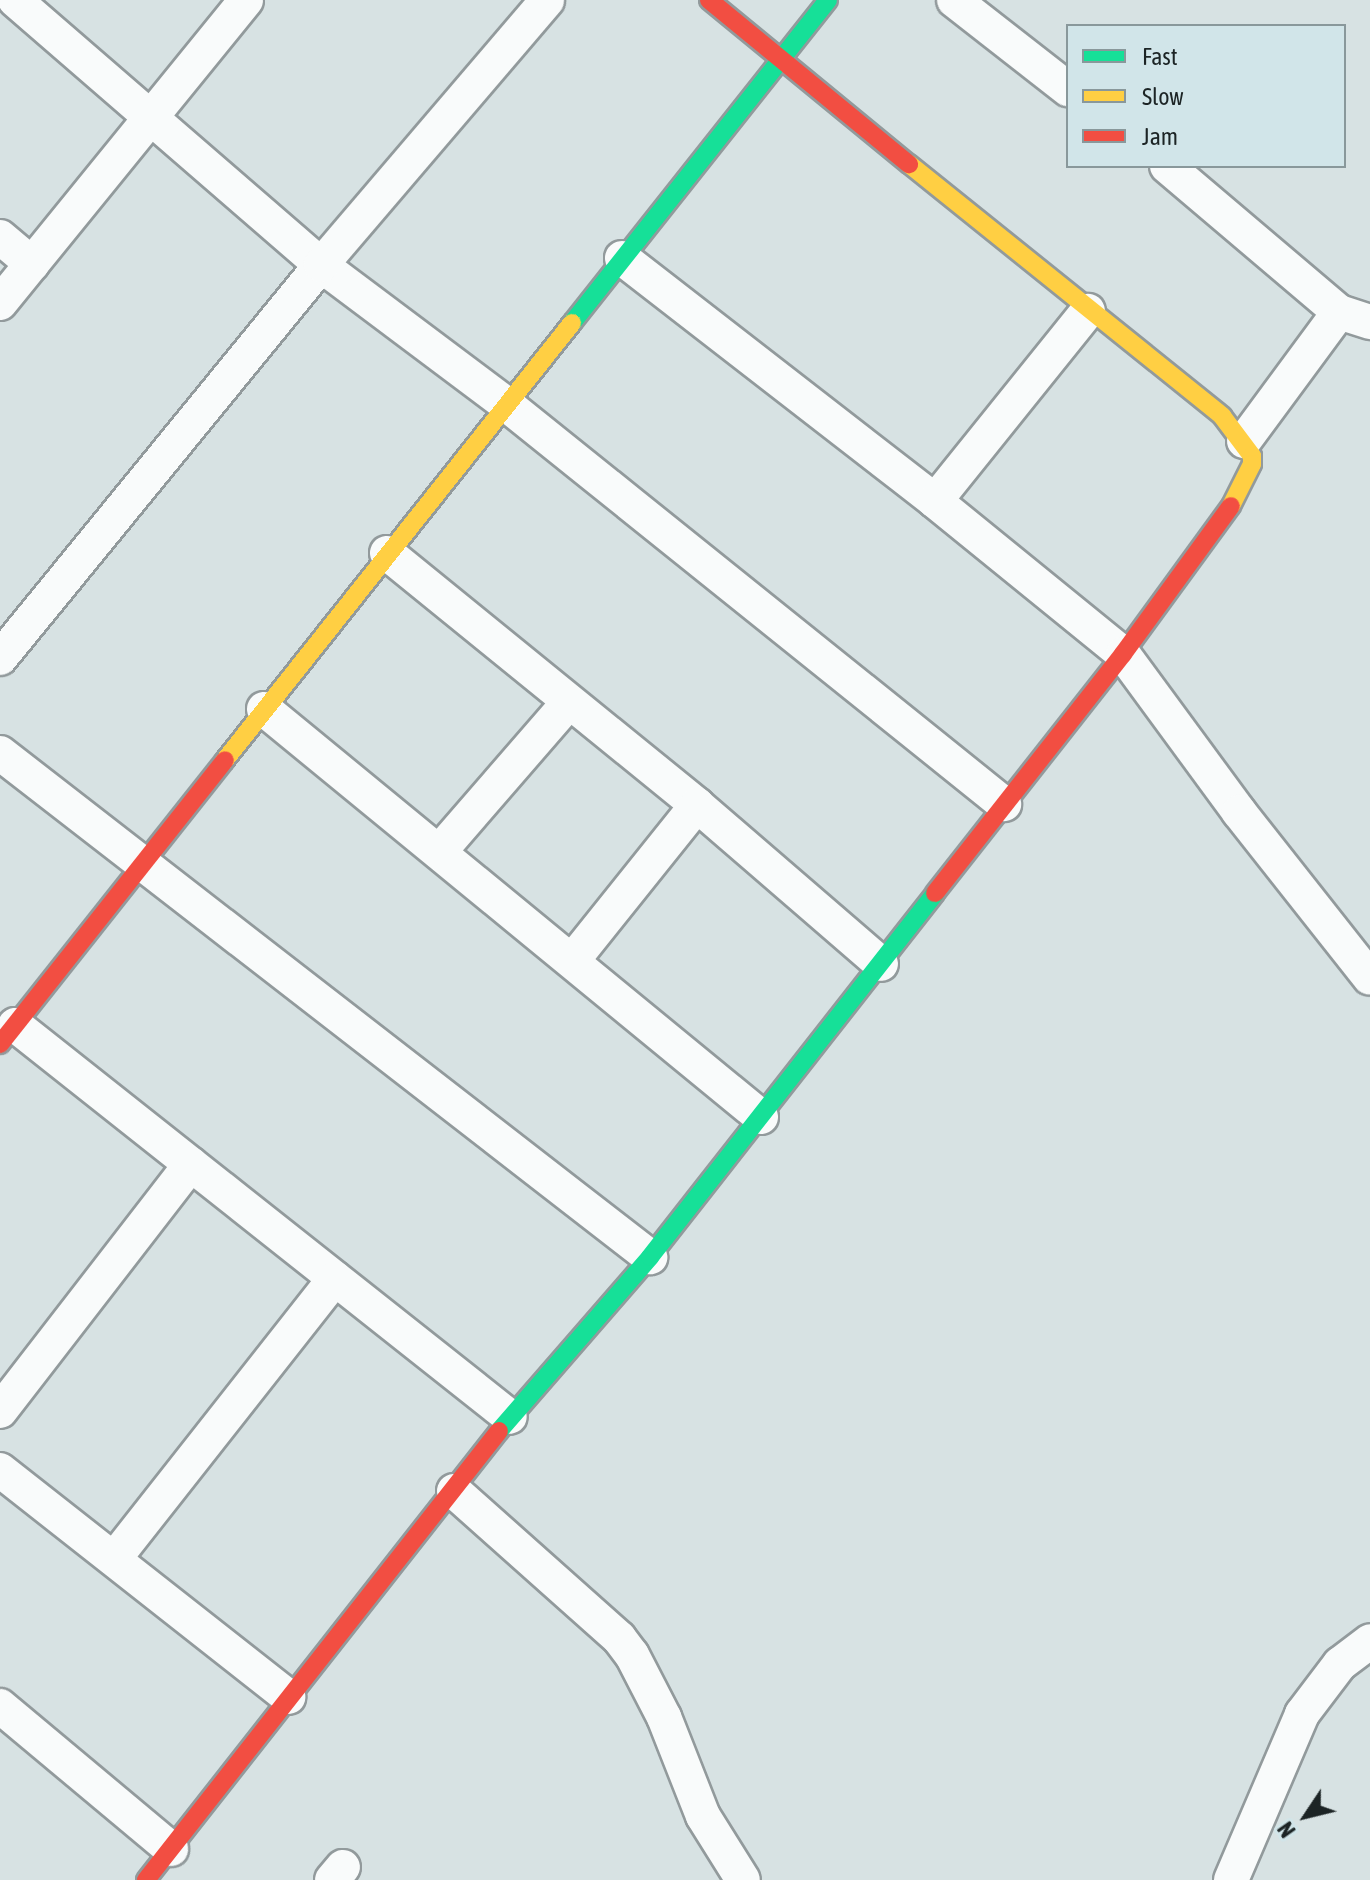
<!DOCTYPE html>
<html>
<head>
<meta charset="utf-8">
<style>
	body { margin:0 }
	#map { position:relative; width:1370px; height:1880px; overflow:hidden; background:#d7e2e3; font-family:"Asap Condensed",sans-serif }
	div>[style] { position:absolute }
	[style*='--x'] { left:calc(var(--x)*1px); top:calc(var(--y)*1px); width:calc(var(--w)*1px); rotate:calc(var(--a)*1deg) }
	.roads { filter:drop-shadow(2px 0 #929a9c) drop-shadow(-2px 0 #929a9c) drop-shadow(0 2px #929a9c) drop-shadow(0 -2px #929a9c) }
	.street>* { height:34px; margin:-17px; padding:0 17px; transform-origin:17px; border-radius:17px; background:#f9fbfb }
	.fast>* { height:18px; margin:-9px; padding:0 9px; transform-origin:9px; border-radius:9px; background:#16e098 }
	.slow>* { height:18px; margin:-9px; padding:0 9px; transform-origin:9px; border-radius:9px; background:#ffcf43 }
	.jam>* { height:18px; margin:-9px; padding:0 9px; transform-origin:9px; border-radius:9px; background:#f24e42 }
	span { translate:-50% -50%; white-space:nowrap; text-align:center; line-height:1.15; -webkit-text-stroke:6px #d1e5e9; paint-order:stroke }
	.legend { position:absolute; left:1066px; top:24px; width:280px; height:144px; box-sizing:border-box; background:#d1e5e9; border:2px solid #89989b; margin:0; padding:10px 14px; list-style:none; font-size:24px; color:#1c2425 }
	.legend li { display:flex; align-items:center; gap:16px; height:40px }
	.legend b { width:40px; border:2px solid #89989b }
	.north { position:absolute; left:1266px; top:1776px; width:80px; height:80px; -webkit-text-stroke:6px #d1e5e9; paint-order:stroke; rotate:235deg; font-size:22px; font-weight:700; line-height:32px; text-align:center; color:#1c2425 }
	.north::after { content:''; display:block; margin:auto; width:28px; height:36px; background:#1c2425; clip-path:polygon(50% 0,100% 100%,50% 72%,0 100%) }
</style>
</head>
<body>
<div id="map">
	<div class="roads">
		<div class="street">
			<i style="--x:15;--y:0;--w:405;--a:40.9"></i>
			<i style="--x:321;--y:265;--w:231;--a:36.9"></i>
			<i style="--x:506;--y:404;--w:639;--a:38.77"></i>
			<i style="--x:954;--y:0;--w:145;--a:38"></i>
			<i style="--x:1167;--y:166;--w:226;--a:40.3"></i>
			<i style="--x:1339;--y:312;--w:33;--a:18"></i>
			<i style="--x:0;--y:237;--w:42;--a:40.2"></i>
			<i style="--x:622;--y:258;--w:396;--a:37.8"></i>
			<i style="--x:935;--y:501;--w:242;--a:39.1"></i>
			<i style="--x:1123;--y:654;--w:196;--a:53.7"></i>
			<i style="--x:1239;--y:812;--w:211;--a:51.7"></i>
			<i style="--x:0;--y:303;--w:390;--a:-50.9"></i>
			<i style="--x:1244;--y:441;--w:160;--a:-53.6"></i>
			<i style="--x:935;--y:501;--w:244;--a:-51.2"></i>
			<i style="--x:387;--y:553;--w:400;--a:39.1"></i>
			<i style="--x:697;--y:805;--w:243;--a:40.8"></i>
			<i style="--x:0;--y:658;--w:507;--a:-50.76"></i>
			<i style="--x:321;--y:265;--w:348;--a:-49.5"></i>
			<i style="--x:264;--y:709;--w:643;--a:39.38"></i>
			<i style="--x:0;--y:753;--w:823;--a:37.79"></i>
			<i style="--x:439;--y:852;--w:198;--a:-49.1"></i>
			<i style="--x:572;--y:961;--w:200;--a:-51.3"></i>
			<i style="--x:15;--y:1025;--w:631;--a:38.38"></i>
			<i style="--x:0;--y:1411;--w:312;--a:-52.3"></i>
			<i style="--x:0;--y:1470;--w:367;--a:38.2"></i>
			<i style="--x:454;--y:1491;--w:221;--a:41.7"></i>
			<i style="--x:619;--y:1638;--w:21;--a:53"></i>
			<i style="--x:632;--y:1655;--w:70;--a:62.7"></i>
			<i style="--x:664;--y:1717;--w:106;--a:68.5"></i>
			<i style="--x:703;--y:1816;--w:75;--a:58"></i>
			<i style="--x:114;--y:1559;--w:357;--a:-51.8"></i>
			<i style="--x:0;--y:1706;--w:223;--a:39.9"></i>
			<i style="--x:332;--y:1880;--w:17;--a:-50"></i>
			<i style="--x:1231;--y:1880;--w:181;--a:-66.8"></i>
			<i style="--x:1302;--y:1714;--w:63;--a:-52.8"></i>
			<i style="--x:1340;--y:1664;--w:38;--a:-37"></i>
		</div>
		<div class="fast">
			<i style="--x:572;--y:323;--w:412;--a:-51.6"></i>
			<i style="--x:499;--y:1431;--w:230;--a:-49"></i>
			<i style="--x:650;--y:1257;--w:462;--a:-51.9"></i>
		</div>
		<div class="slow">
			<i style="--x:909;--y:164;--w:402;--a:38.8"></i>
			<i style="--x:1222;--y:416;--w:50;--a:53.1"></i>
			<i style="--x:1252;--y:456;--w:8;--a:90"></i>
			<i style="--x:1252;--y:464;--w:47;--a:116.6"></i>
			<i style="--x:225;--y:760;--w:558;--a:-51.55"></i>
		</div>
		<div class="jam">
			<i style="--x:709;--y:0;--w:259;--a:39.4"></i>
			<i style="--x:935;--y:893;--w:304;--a:-51.8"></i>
			<i style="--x:1123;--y:654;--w:183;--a:-53.9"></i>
			<i style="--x:0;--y:1044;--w:362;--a:-51.6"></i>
			<i style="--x:146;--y:1880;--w:571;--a:-51.83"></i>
		</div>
	</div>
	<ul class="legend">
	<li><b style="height:10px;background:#16e098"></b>Fast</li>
	<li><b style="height:10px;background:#ffcf43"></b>Slow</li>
	<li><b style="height:10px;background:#f24e42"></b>Jam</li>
	</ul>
	<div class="north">N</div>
</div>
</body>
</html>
